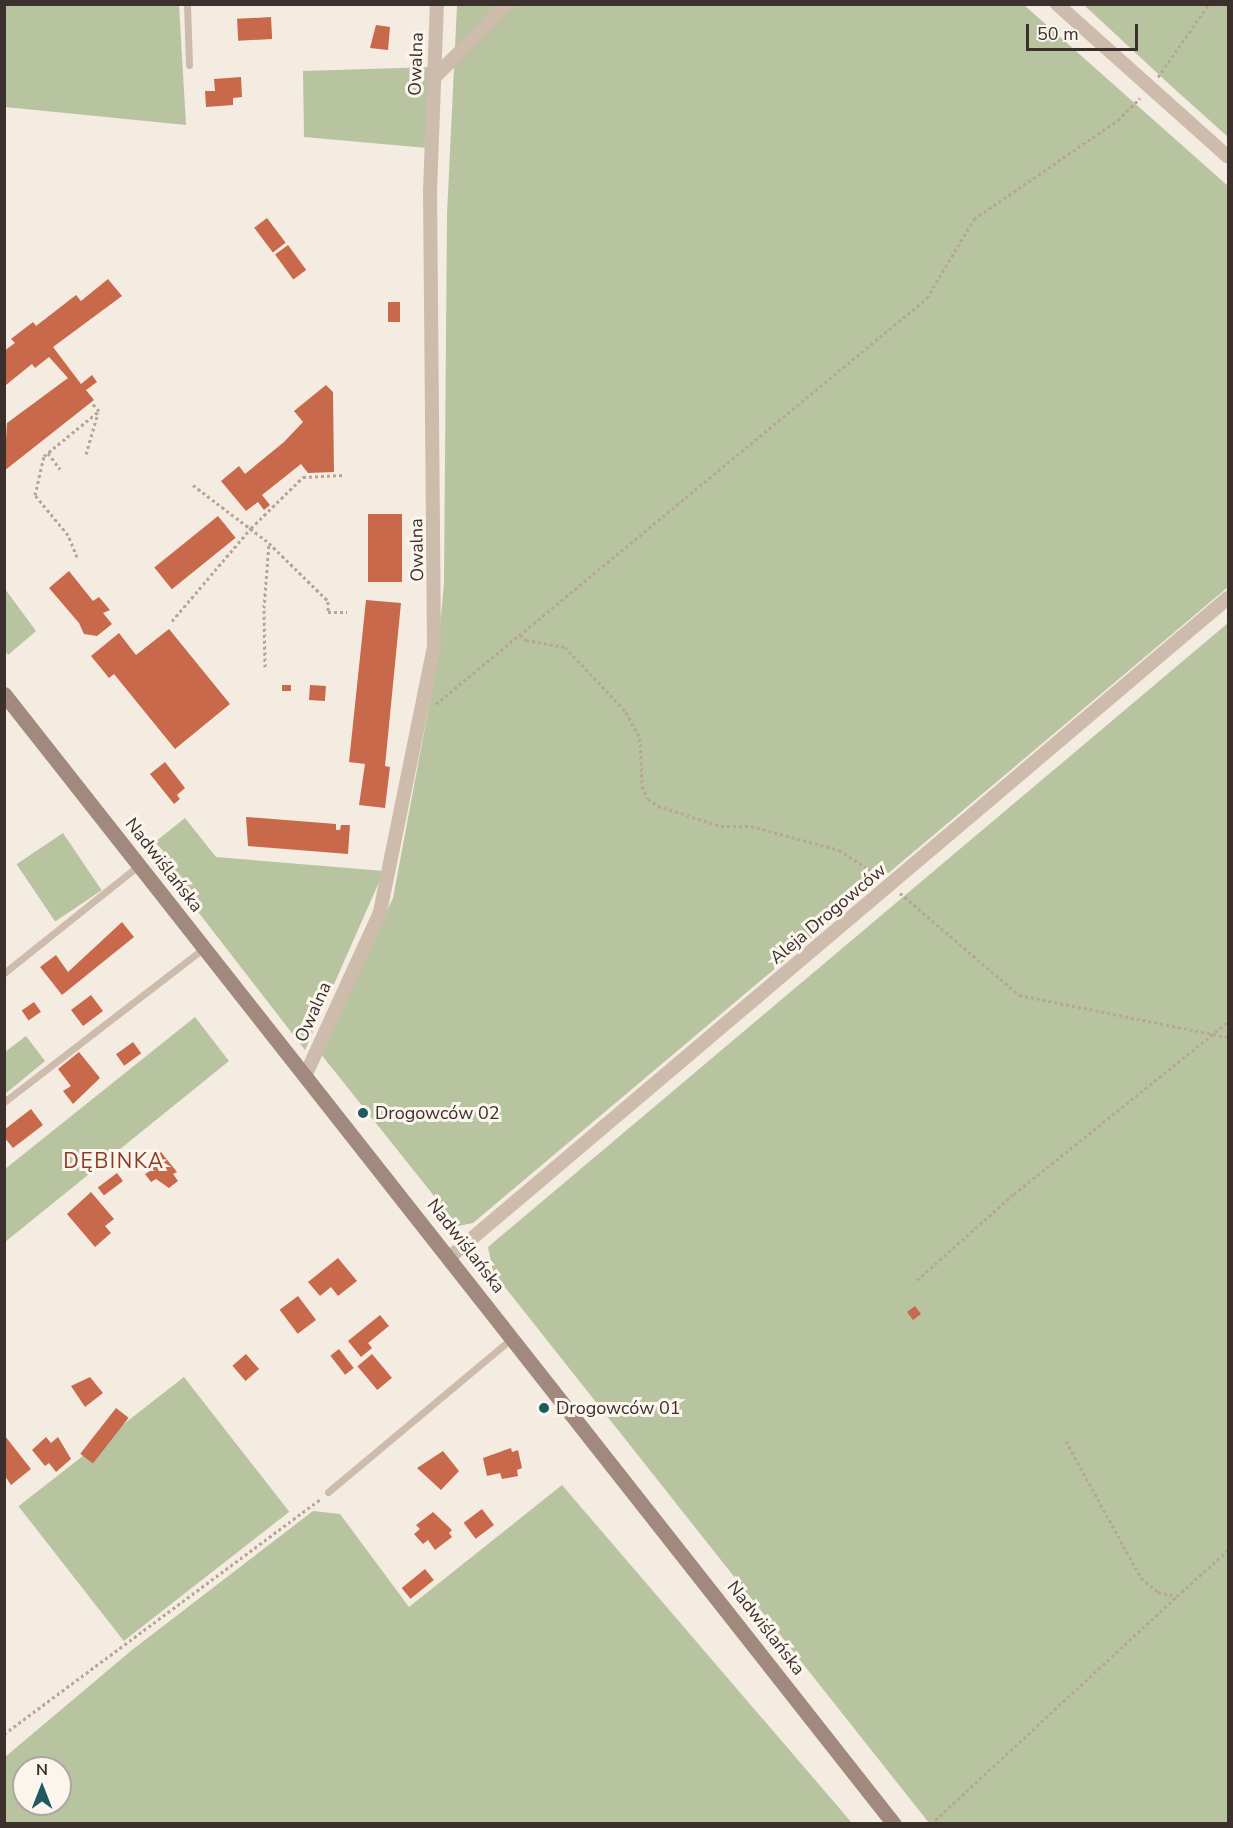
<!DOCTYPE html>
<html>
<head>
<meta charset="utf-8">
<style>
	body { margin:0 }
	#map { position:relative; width:1233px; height:1828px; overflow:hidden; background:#f4ebe1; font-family:"Nunito Sans",sans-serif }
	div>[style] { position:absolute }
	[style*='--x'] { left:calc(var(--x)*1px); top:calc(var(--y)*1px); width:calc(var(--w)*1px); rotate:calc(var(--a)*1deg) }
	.green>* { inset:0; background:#b8c4a0; transform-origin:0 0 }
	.building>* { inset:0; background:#c8694b; transform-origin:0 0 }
	.path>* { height:3px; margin-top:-1.5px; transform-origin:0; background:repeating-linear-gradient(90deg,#b9a596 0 3px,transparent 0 6px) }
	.lane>* { height:7px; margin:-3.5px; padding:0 3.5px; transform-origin:3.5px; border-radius:3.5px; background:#cdbbac }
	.street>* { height:14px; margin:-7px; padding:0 7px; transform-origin:7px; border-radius:7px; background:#cdbbac }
	.secondary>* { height:15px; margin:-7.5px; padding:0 7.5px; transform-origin:7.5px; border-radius:7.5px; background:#a18a7d }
	.dots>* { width:16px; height:16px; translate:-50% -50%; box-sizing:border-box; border:3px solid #fbf5ee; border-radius:50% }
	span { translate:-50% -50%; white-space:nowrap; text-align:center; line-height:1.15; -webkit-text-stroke:6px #fbf5ee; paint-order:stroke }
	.street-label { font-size:18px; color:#3b302b }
	.poi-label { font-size:18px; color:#3b302b }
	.left { translate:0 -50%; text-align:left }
	.quarter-label { font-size:21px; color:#8c3b22; letter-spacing:1.5px }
	.frame { position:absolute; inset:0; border:6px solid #3b302b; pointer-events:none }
	.north { position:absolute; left:12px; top:1756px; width:60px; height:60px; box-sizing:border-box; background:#fbf5ee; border:2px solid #aea6a0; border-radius:50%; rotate:0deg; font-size:16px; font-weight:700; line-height:24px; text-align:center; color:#3b302b }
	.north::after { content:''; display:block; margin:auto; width:21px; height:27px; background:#1f5a5e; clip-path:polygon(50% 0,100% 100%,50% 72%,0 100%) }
	.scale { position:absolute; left:1026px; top:24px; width:112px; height:27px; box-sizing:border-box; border:3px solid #3b302b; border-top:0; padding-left:8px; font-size:18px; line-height:21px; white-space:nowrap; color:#3b302b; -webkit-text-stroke:4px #fbf5ee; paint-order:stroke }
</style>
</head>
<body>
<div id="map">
	<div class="green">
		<i style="clip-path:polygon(4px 5px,179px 5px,186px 125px,5px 107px)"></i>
		<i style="clip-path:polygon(457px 5px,1024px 5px,1228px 186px,1228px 587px,473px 1223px,458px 1226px,320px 1053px,393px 898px,437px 663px,444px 582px,447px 214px)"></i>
		<i style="clip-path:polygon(1084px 5px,1228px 5px,1228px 137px,1169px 84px)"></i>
		<i style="clip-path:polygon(432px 67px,427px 148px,304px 137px,303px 71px)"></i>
		<i style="clip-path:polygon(5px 589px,36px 631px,8px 655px,5px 651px)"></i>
		<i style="clip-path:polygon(1228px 623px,1228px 1823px,929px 1823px,493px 1272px,488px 1247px)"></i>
		<i style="clip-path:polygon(185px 818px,216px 857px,384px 871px,305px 1050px,158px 860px,158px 852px,164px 852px,155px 842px)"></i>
		<i style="left:63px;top:833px;width:69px;height:56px;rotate:56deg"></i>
		<i style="clip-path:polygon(195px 1017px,229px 1061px,5px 1242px,5px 1169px)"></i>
		<i style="clip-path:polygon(26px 1036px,45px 1061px,5px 1094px,5px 1052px)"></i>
		<i style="left:184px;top:1377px;width:171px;height:210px;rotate:52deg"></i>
		<i style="clip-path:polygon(evenodd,562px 1485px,852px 1823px,5px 1823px,5px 1757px,132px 1650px,313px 1511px,340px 1514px,409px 1607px,562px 1485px,24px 1768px,60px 1768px,60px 1804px,24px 1804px,24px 1768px)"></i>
	</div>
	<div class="building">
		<i style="left:271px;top:17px;width:22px;height:34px;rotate:87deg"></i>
		<i style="clip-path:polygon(376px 25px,390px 27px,388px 50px,370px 48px)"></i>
		<i style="clip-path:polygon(241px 77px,242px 97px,233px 98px,233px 105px,206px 107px,205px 91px,215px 91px,214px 79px)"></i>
		<i style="left:267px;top:218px;width:31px;height:16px;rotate:53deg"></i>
		<i style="left:288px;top:245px;width:31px;height:16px;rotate:54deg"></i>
		<i style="clip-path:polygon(108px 279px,122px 296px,53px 347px,81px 384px,92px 375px,97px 382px,86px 390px,94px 400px,4px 471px,7px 423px,68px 378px,49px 357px,35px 368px,32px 364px,6px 385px,4px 351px,15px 343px,11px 339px,33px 322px,36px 326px,76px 295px,81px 301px)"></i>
		<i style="left:388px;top:302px;width:12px;height:20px"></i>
		<i style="clip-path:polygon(326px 385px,333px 392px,334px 472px,308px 473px,301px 464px,262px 495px,270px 505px,264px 510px,258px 502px,246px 511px,221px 481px,239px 466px,245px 474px,284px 442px,303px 422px,294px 411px)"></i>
		<i style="left:368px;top:514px;width:34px;height:68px"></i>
		<i style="left:218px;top:516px;width:28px;height:82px;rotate:51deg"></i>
		<i style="clip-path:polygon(69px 571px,93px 601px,99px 597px,110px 610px,103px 613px,112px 624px,97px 636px,84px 634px,79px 623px,49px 588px)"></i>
		<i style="clip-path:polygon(366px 600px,401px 603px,385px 766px,390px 767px,385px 808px,359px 805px,365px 764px,349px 762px)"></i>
		<i style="clip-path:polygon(169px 629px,230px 704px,175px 749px,114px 674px,109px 678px,91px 656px,119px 633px,136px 655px)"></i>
		<i style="left:282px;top:685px;width:9px;height:6px"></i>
		<i style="left:310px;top:685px;width:16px;height:15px;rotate:4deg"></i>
		<i style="clip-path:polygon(165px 762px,185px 788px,177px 795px,180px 799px,174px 804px,150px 774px)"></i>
		<i style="clip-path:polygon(246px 817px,336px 824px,336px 830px,340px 830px,341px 825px,350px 825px,348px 854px,248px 846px)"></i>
		<i style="clip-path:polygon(122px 922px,134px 937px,62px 995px,40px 967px,56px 955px,68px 972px)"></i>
		<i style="left:91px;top:995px;width:20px;height:25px;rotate:53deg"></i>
		<i style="left:34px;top:1002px;width:12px;height:15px;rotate:55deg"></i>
		<i style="left:133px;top:1042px;width:14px;height:21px;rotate:54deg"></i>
		<i style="clip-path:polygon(79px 1052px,100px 1078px,73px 1104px,63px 1091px,71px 1086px,58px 1069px)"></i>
		<i style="clip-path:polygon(31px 1109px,43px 1125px,13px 1148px,4px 1137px,4px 1130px)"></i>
		<i style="clip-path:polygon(161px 1152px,177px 1172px,173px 1174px,178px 1181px,169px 1188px,156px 1179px,151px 1182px,145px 1174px,150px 1171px,145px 1165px)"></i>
		<i style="left:117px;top:1173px;width:10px;height:24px;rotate:53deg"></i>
		<i style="clip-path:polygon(91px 1192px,114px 1219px,105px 1226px,111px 1233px,95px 1247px,67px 1214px)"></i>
		<i style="clip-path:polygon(338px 1258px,357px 1281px,338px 1296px,331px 1287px,320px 1296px,308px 1282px)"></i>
		<i style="left:298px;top:1296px;width:30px;height:23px;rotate:53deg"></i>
		<i style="left:915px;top:1306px;width:10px;height:10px;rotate:53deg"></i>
		<i style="clip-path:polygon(380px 1315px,389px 1326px,368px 1343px,372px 1348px,361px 1357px,348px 1341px)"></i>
		<i style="left:339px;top:1349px;width:24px;height:11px;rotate:52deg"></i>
		<i style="left:246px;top:1354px;width:20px;height:18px;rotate:49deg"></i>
		<i style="left:372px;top:1354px;width:31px;height:19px;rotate:50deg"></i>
		<i style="clip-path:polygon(90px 1377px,103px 1393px,85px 1407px,71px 1386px)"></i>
		<i style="left:116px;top:1408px;width:16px;height:58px;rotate:38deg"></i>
		<i style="clip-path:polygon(5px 1436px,31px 1469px,11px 1485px,5px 1476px)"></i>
		<i style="clip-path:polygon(46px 1437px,51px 1443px,58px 1437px,71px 1459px,56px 1472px,49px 1463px,45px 1466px,32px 1450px)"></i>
		<i style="clip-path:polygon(511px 1448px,512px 1452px,518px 1450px,522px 1468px,517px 1470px,518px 1476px,502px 1479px,500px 1473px,487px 1476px,483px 1458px)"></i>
		<i style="clip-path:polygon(443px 1451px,459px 1471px,441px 1490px,417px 1468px)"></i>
		<i style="left:482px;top:1509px;width:20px;height:23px;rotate:53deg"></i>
		<i style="clip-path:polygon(433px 1512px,452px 1530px,449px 1533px,452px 1537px,435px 1550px,428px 1540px,423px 1544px,414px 1534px,420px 1529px,416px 1525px)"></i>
		<i style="left:425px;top:1569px;width:14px;height:30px;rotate:51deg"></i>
	</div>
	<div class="path">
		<i style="--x:1158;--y:77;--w:89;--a:-55.1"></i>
		<i style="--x:48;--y:453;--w:20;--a:53"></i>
		<i style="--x:86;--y:454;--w:43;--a:-73.7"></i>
		<i style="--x:193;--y:485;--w:96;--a:37.3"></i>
		<i style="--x:269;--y:543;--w:83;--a:44.5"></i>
		<i style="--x:328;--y:601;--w:11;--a:90"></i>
		<i style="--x:328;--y:612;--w:19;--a:0"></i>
		<i style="--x:77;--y:557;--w:24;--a:-112"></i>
		<i style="--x:68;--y:535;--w:52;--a:-129.5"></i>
		<i style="--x:35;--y:495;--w:40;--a:-77"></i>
		<i style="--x:44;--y:456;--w:71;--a:-39.3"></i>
		<i style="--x:99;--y:411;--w:11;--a:-131"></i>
		<i style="--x:172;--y:621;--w:122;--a:-49.7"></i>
		<i style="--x:251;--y:528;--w:73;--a:-44.4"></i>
		<i style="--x:303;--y:477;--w:41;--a:-2.8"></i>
		<i style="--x:520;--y:635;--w:8;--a:40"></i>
		<i style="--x:526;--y:640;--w:40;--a:10"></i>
		<i style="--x:565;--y:647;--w:89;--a:46.8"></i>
		<i style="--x:626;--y:712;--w:30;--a:62"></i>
		<i style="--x:640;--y:738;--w:48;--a:87.6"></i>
		<i style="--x:642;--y:786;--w:14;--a:65"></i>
		<i style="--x:648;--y:799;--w:12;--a:35"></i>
		<i style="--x:658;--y:806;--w:66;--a:17.6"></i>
		<i style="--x:721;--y:826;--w:30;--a:0"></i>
		<i style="--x:751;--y:826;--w:91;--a:15.3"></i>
		<i style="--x:839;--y:850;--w:48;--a:33"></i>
		<i style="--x:265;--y:667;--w:59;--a:-91"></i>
		<i style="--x:264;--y:608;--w:65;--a:-85.6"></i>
		<i style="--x:436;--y:704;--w:637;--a:-39.59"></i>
		<i style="--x:927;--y:298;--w:92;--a:-59.3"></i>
		<i style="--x:974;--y:219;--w:175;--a:-34.5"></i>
		<i style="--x:1118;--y:120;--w:31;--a:-45"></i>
		<i style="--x:900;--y:893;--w:157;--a:40.6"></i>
		<i style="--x:1019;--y:995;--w:213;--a:11.4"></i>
		<i style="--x:917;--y:1280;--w:130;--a:-41.6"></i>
		<i style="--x:1014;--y:1194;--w:275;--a:-38.8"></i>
		<i style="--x:1066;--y:1441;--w:156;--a:61.3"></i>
		<i style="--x:1141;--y:1578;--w:22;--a:39"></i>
		<i style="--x:1158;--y:1592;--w:19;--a:12"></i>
		<i style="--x:1177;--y:1596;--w:69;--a:-42"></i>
		<i style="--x:4;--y:1734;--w:394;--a:-36.6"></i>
		<i style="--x:931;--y:1824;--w:335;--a:-42.8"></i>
	</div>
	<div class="lane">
		<i style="--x:187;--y:4;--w:61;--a:88.1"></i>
		<i style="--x:4;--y:973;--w:171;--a:-38.6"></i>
		<i style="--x:4;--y:1102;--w:252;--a:-37.6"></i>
		<i style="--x:328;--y:1492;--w:239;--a:-39.9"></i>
	</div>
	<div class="street">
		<i style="--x:1057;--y:4;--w:229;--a:41.8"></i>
		<i style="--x:433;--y:79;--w:105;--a:-45.4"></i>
		<i style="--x:306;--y:1074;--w:178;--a:-65.4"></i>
		<i style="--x:380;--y:912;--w:271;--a:-78.5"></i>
		<i style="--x:434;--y:646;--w:454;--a:-90.5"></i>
		<i style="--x:430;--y:192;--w:188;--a:-87.9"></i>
		<i style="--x:450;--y:1257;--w:1020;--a:-40.27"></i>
	</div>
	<div class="secondary">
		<i style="--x:4;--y:694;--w:1438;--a:51.78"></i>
	</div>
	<div class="dots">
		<i style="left:363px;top:1113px;background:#1f5a5e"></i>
		<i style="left:544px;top:1408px;background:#1f5a5e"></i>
	</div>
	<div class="street-label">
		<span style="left:416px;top:64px;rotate:-88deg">Owalna</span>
		<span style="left:417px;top:550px;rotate:-91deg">Owalna</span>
		<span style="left:164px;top:865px;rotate:52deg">Nadwiślańska</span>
		<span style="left:828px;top:914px;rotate:-40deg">Aleja Drogowców</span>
		<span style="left:313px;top:1012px;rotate:-66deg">Owalna</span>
		<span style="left:466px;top:1246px;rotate:52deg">Nadwiślańska</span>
		<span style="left:766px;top:1628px;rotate:52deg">Nadwiślańska</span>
	</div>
	<div class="poi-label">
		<span class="left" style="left:375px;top:1113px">Drogowców 02</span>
		<span class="left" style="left:556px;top:1408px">Drogowców 01</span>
	</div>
	<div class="quarter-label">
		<span style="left:114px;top:1161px">DĘBINKA</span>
	</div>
	<div class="frame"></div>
	<div class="north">N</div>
	<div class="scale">50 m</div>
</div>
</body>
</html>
